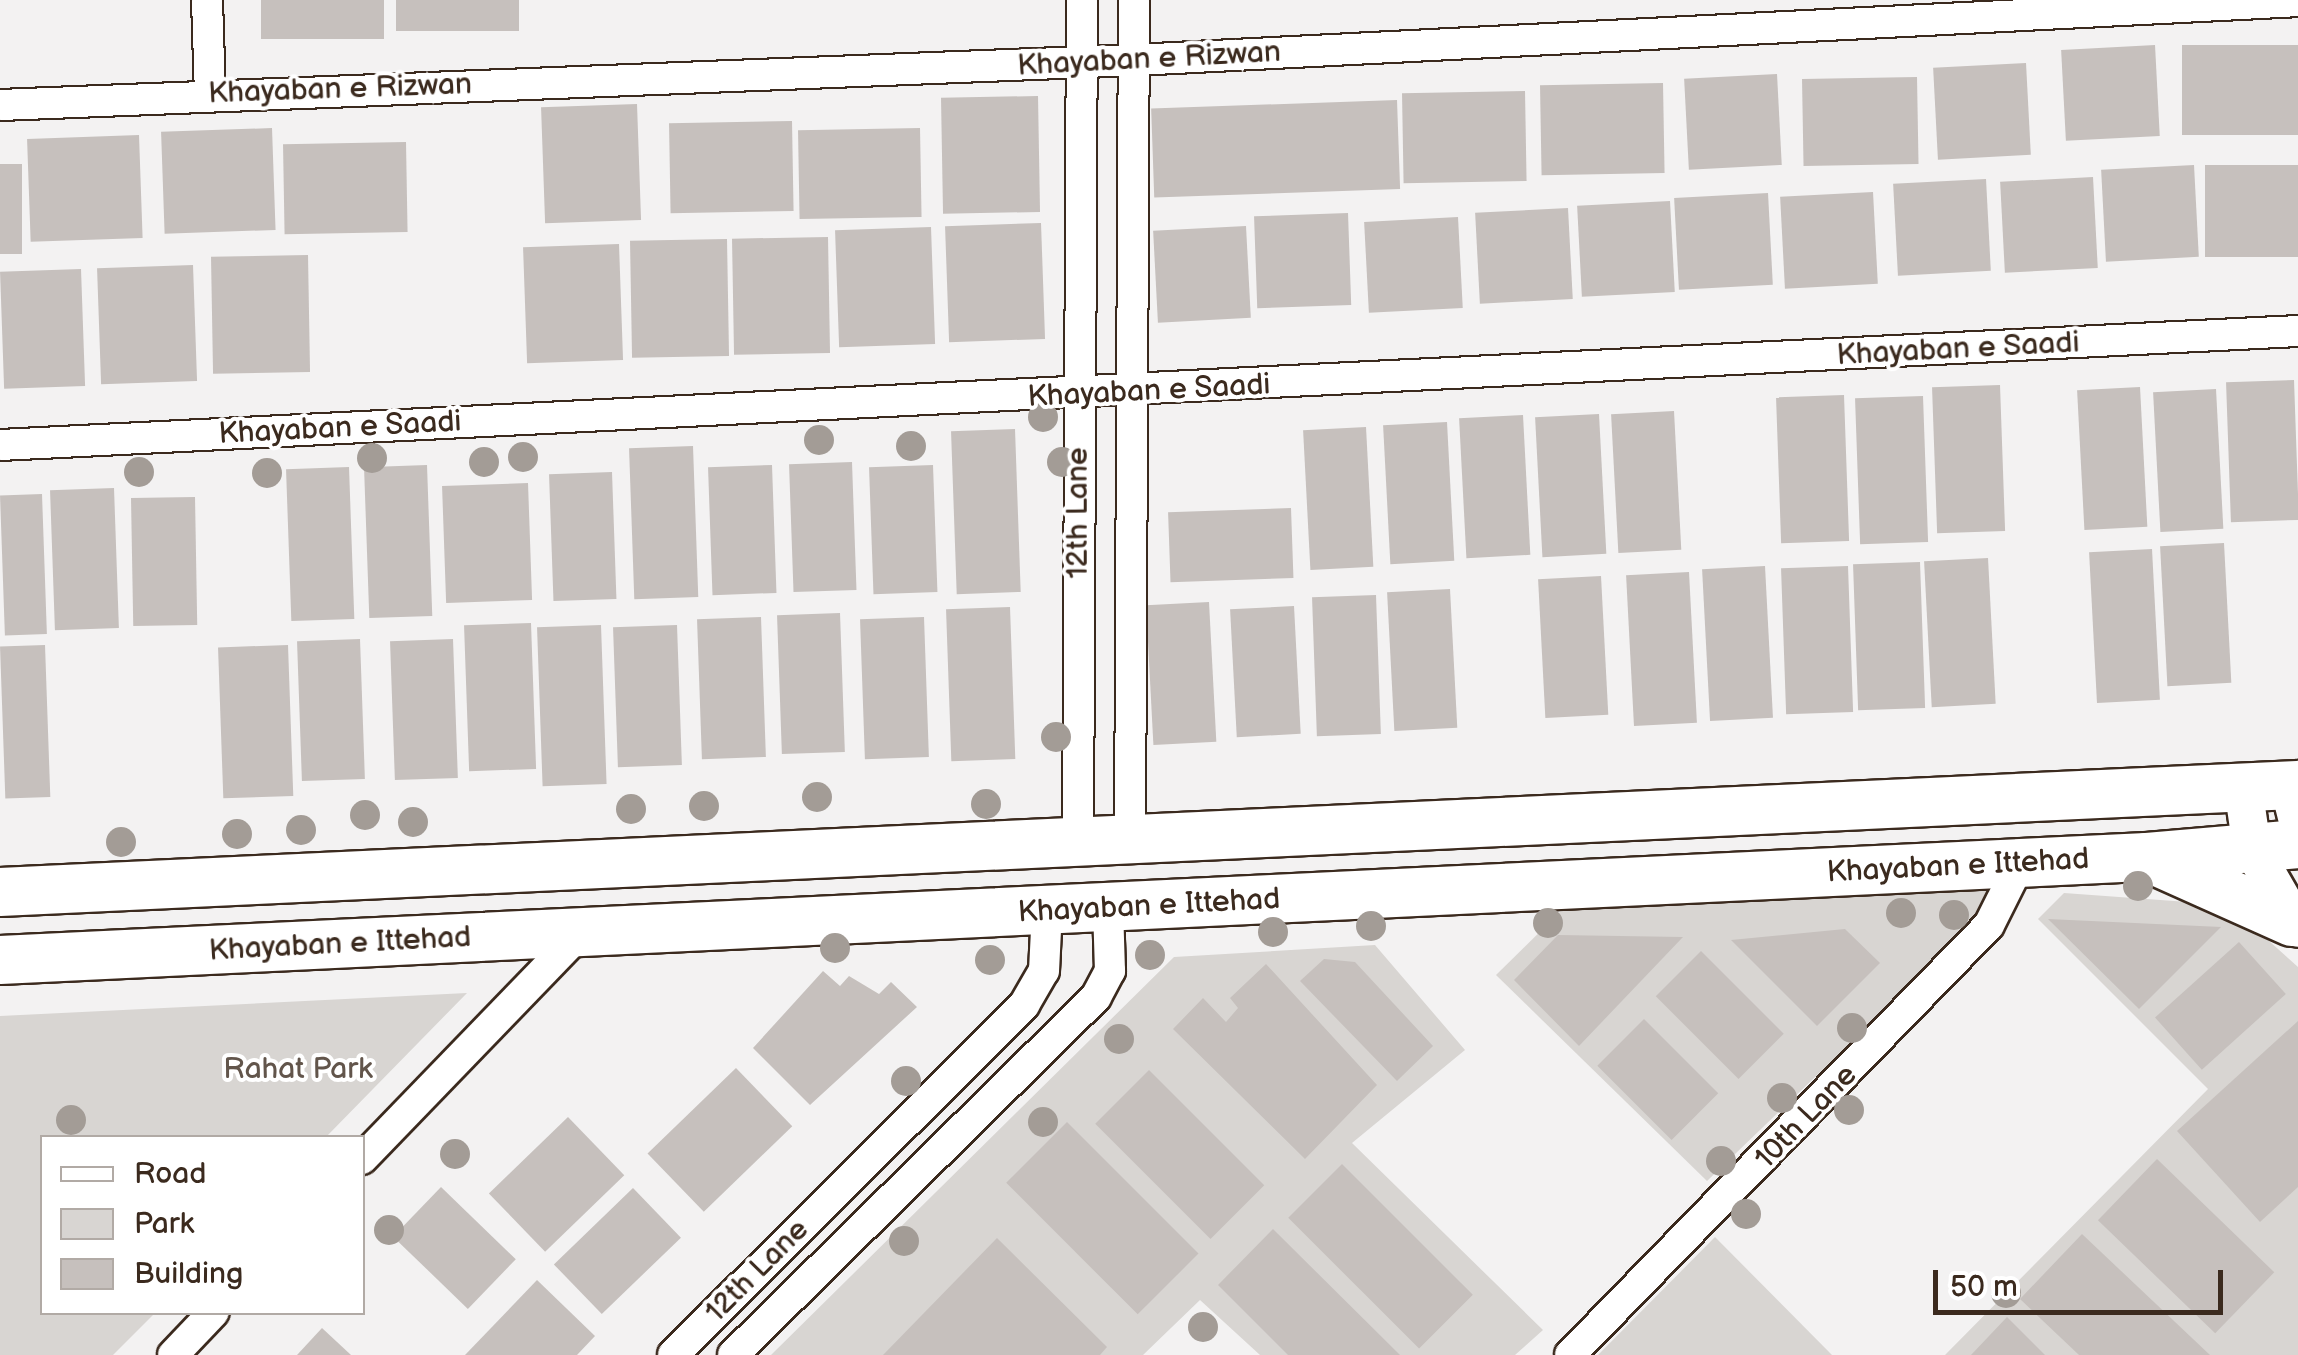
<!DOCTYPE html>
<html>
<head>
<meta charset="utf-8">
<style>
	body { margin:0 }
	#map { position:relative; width:2298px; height:1355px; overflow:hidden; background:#f3f2f2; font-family:"Balsamiq Sans",sans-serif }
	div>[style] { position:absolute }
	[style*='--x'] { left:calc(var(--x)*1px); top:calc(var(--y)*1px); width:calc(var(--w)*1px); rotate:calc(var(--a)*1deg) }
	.green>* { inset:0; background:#d8d5d2 }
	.building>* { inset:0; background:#c6c0bd; transform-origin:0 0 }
	.roads { filter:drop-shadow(2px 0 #3b2a1e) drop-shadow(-2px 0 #3b2a1e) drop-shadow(0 2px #3b2a1e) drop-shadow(0 -2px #3b2a1e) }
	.minor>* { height:30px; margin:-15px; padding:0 15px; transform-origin:15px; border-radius:15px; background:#fff }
	.tertiary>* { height:38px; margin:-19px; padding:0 19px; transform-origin:19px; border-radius:19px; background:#fff }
	.primary>* { height:48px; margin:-24px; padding:0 24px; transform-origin:24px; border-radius:24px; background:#fff }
	.trees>* { width:30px; height:30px; margin:-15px; border-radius:50%; background:#a39c96 }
	span { translate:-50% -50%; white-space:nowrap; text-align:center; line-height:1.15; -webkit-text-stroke:8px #fff; paint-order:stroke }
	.street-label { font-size:30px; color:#3b2a1e }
	.park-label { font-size:30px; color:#62554b }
	.legend { position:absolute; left:40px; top:1135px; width:325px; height:180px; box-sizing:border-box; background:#fff; border:2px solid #b1aaa5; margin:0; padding:12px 18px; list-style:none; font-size:30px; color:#3b2a1e }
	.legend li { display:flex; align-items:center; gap:20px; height:50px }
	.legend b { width:50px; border:2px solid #b1aaa5 }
	.scale { position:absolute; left:1933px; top:1270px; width:290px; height:45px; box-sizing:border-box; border:5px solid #3b2a1e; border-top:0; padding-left:12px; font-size:30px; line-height:35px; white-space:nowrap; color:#3b2a1e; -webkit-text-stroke:8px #fff; paint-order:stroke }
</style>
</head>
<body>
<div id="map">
	<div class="green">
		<i style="clip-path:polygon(1996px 886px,1970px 928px,1707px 1181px,1496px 975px,1562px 910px)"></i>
		<i style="clip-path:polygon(2064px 893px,2229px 905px,2298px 967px,2298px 1355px,1945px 1355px,2208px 1089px,2038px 919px)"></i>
		<i style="clip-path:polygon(1375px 945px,1465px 1050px,1352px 1143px,1543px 1330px,1515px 1355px,1260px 1355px,1200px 1300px,1143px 1355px,771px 1355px,1174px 957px)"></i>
		<i style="clip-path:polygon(467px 993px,326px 1137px,42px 1138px,42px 1312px,155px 1313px,113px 1355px,0 1355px,0 1016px)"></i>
		<i style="clip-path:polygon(1715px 1237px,1832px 1355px,1598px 1355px)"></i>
	</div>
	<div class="building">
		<i style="left:261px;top:0;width:123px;height:39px"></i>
		<i style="left:396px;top:0;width:123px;height:31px"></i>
		<i style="left:2155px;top:45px;width:91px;height:94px;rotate:87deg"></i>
		<i style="left:2298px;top:45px;width:90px;height:116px;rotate:90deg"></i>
		<i style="left:2026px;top:63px;width:92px;height:93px;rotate:87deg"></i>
		<i style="left:1777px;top:74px;width:91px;height:93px;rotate:87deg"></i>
		<i style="left:1917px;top:77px;width:87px;height:115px;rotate:89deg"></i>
		<i style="left:1663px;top:83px;width:90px;height:123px;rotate:89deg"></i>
		<i style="left:1525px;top:91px;width:90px;height:123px;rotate:89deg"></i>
		<i style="left:1038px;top:96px;width:116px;height:97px;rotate:89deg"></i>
		<i style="left:1397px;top:100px;width:89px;height:246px;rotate:88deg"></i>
		<i style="left:637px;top:104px;width:116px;height:96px;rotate:88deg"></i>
		<i style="left:792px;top:121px;width:90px;height:123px;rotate:89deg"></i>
		<i style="left:272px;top:128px;width:102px;height:111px;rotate:88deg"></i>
		<i style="left:920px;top:128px;width:89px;height:122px;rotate:89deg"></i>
		<i style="left:139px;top:135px;width:103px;height:112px;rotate:88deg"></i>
		<i style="left:406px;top:142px;width:90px;height:123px;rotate:89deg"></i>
		<i style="left:0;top:164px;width:22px;height:90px"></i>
		<i style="left:2194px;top:165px;width:92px;height:93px;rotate:87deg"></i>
		<i style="left:2298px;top:165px;width:92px;height:93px;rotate:90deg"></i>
		<i style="left:2093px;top:177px;width:91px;height:93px;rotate:87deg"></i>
		<i style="left:1986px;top:179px;width:92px;height:93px;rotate:87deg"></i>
		<i style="left:1873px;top:192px;width:92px;height:93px;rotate:87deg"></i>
		<i style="left:1768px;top:193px;width:92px;height:94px;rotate:87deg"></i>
		<i style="left:1670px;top:201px;width:91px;height:93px;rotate:87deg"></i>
		<i style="left:1568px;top:208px;width:91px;height:93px;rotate:87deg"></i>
		<i style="left:1348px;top:213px;width:92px;height:94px;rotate:88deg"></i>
		<i style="left:1458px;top:217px;width:91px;height:94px;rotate:87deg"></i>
		<i style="left:1041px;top:223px;width:116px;height:96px;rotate:88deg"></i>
		<i style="left:1246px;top:226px;width:92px;height:93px;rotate:87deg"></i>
		<i style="left:931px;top:227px;width:117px;height:96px;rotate:88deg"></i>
		<i style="left:828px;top:237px;width:116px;height:96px;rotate:89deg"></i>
		<i style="left:727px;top:239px;width:117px;height:97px;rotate:89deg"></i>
		<i style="left:619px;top:244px;width:116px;height:96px;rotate:88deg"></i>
		<i style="left:308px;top:255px;width:117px;height:97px;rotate:89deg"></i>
		<i style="left:193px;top:265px;width:116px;height:96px;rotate:88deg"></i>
		<i style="left:81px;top:269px;width:117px;height:81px;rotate:88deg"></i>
		<i style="left:2294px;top:380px;width:140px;height:68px;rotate:88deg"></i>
		<i style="left:2000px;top:385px;width:146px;height:68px;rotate:88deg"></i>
		<i style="left:2140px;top:387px;width:140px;height:63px;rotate:87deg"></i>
		<i style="left:2216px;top:389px;width:140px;height:63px;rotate:87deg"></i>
		<i style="left:1844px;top:395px;width:146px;height:68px;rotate:88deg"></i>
		<i style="left:1923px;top:396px;width:146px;height:68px;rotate:88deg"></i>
		<i style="left:1674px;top:411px;width:139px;height:63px;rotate:87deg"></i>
		<i style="left:1599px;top:414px;width:140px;height:64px;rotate:87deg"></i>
		<i style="left:1523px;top:415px;width:140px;height:64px;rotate:87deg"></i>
		<i style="left:1447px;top:422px;width:139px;height:64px;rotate:87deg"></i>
		<i style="left:1366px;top:427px;width:140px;height:63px;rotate:87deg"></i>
		<i style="left:1015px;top:429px;width:163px;height:64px;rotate:88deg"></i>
		<i style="left:693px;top:446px;width:151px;height:64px;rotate:88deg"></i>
		<i style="left:852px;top:462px;width:128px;height:63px;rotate:88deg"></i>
		<i style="left:427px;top:465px;width:151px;height:63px;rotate:88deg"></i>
		<i style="left:772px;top:465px;width:128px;height:64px;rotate:88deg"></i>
		<i style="left:933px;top:465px;width:127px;height:64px;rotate:88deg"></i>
		<i style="left:349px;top:467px;width:152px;height:63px;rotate:88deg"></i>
		<i style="left:612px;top:472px;width:127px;height:63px;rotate:88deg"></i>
		<i style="left:528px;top:483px;width:117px;height:86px;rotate:88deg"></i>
		<i style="left:114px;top:488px;width:140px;height:64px;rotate:88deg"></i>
		<i style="left:42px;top:494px;width:140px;height:42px;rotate:88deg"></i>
		<i style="left:195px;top:497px;width:128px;height:64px;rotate:89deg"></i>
		<i style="left:1291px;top:508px;width:70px;height:123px;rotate:88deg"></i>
		<i style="left:2224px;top:543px;width:140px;height:64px;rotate:87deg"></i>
		<i style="left:2152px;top:549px;width:151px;height:63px;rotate:87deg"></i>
		<i style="left:1988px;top:558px;width:146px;height:64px;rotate:87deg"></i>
		<i style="left:1920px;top:562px;width:146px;height:67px;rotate:88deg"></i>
		<i style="left:1765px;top:566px;width:152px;height:63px;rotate:87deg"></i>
		<i style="left:1848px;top:566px;width:146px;height:67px;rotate:88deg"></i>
		<i style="left:1689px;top:572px;width:151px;height:63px;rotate:87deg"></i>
		<i style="left:1601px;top:576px;width:139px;height:63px;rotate:87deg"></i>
		<i style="left:1450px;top:589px;width:139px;height:63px;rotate:87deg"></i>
		<i style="left:1376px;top:595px;width:139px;height:64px;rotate:88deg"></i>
		<i style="left:1209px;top:602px;width:140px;height:63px;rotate:87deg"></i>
		<i style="left:1294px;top:606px;width:128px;height:64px;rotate:87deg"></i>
		<i style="left:1010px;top:607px;width:152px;height:64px;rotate:88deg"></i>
		<i style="left:840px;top:613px;width:139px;height:63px;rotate:88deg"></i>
		<i style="left:761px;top:617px;width:140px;height:64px;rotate:88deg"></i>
		<i style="left:924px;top:617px;width:140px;height:64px;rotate:88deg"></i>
		<i style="left:531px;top:623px;width:146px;height:67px;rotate:88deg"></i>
		<i style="left:601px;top:625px;width:159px;height:64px;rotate:88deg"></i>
		<i style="left:677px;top:625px;width:140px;height:64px;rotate:88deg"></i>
		<i style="left:360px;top:639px;width:140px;height:63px;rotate:88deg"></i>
		<i style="left:453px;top:639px;width:139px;height:63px;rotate:88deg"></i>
		<i style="left:45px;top:645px;width:152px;height:45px;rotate:88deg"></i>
		<i style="left:288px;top:645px;width:151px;height:70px;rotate:88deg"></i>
		<i style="clip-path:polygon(2048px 919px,2221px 927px,2139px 1009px)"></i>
		<i style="clip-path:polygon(1845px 929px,1880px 963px,1817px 1026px,1731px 940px)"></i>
		<i style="clip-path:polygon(1558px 935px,1683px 937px,1579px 1046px,1514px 980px)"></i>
		<i style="left:2239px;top:942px;width:70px;height:113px;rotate:48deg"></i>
		<i style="left:1701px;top:951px;width:117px;height:64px;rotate:45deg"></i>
		<i style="clip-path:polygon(1324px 959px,1355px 962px,1433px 1046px,1397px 1081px,1300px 981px)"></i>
		<i style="clip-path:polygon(1266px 964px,1377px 1085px,1305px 1159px,1173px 1029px,1203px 998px,1226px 1022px,1238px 1008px,1230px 998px)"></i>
		<i style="clip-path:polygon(823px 971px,840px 986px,849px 976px,879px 994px,891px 982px,917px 1007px,810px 1105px,753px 1048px)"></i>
		<i style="left:1644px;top:1019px;width:105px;height:66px;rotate:45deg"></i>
		<i style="clip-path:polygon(2298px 1021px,2298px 1187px,2260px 1222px,2177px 1131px)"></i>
		<i style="left:736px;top:1068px;width:81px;height:123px;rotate:46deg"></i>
		<i style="left:1149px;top:1070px;width:163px;height:76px;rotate:45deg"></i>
		<i style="left:568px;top:1117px;width:81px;height:110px;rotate:46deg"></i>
		<i style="left:1067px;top:1122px;width:186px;height:86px;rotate:45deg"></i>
		<i style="left:2157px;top:1159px;width:163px;height:85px;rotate:44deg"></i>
		<i style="left:1342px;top:1164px;width:185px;height:76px;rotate:45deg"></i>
		<i style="left:441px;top:1187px;width:104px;height:69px;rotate:44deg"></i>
		<i style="left:633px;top:1188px;width:69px;height:110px;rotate:46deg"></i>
		<i style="clip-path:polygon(1273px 1229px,1400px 1355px,1288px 1355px,1218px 1285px)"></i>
		<i style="clip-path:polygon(2082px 1234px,2210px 1355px,2079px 1355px,2020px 1299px)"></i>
		<i style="clip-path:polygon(997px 1238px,1107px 1347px,1100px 1355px,883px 1355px)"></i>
		<i style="clip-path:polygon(537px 1280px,595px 1336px,577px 1355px,465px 1355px)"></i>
		<i style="clip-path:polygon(2007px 1317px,2045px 1355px,1971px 1355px)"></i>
		<i style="clip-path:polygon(322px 1328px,351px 1355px,297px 1355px)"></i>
	</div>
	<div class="roads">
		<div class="minor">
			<i style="--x:207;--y:0;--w:93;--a:88.2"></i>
			<i style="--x:0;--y:105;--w:1136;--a:-2.27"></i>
			<i style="--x:1135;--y:60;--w:1164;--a:-2.9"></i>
			<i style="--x:0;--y:445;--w:2301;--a:-2.84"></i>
			<i style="--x:1130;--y:843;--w:843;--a:-89.73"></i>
			<i style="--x:1078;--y:846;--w:846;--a:-89.73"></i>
			<i style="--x:362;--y:1159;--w:315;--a:-46"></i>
			<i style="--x:173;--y:1355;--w:59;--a:-46.4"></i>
			<i style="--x:673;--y:1355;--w:496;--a:-44.9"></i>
			<i style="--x:1024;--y:1005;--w:39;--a:-60"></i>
			<i style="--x:1044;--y:971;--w:61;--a:-87.2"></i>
			<i style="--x:733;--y:1355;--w:510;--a:-44.6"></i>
			<i style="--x:1096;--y:997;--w:30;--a:-62"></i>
			<i style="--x:1110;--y:971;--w:63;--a:-91.8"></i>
			<i style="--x:1570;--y:1355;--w:600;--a:-45.74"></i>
			<i style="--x:1989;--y:925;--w:69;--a:-63.4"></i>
		</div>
		<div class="tertiary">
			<i style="--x:2289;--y:785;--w:38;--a:76"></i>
			<i style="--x:2243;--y:787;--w:62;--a:81.6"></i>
			<i style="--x:2252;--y:848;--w:92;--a:60.1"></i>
		</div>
		<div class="primary">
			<i style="--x:2158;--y:862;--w:147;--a:24.1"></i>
			<i style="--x:0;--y:892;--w:2300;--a:-2.67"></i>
			<i style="--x:0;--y:960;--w:2149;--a:-2.75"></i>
			<i style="--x:2147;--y:857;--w:152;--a:-4.9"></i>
		</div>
	</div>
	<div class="trees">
		<i style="left:1043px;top:417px"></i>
		<i style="left:819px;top:440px"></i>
		<i style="left:911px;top:446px"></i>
		<i style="left:523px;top:457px"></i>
		<i style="left:372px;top:458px"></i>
		<i style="left:484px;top:462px"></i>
		<i style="left:1062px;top:462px"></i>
		<i style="left:139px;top:472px"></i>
		<i style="left:267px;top:473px"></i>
		<i style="left:1056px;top:737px"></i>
		<i style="left:817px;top:797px"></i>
		<i style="left:986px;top:804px"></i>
		<i style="left:704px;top:806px"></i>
		<i style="left:631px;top:809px"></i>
		<i style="left:365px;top:815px"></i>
		<i style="left:413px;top:822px"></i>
		<i style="left:301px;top:830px"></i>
		<i style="left:237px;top:834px"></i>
		<i style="left:121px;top:842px"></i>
		<i style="left:2138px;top:886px"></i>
		<i style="left:1901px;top:913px"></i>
		<i style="left:1954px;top:915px"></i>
		<i style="left:1548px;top:923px"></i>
		<i style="left:1371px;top:926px"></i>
		<i style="left:1273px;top:932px"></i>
		<i style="left:835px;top:948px"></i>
		<i style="left:1150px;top:955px"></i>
		<i style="left:990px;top:960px"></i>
		<i style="left:1852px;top:1028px"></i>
		<i style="left:1119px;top:1039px"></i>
		<i style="left:906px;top:1081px"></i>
		<i style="left:1782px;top:1098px"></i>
		<i style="left:1849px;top:1110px"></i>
		<i style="left:71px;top:1120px"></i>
		<i style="left:1043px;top:1122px"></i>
		<i style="left:455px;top:1154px"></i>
		<i style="left:1721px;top:1161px"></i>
		<i style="left:1746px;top:1214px"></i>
		<i style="left:389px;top:1230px"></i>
		<i style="left:904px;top:1241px"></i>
		<i style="left:2006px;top:1293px"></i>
		<i style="left:1203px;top:1327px"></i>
	</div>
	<div class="street-label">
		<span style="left:1149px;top:59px;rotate:-3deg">Khayaban e Rizwan</span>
		<span style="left:340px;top:89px;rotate:-2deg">Khayaban e Rizwan</span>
		<span style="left:1958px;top:349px;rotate:-3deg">Khayaban e Saadi</span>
		<span style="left:1149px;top:391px;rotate:-3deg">Khayaban e Saadi</span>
		<span style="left:340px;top:428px;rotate:-3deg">Khayaban e Saadi</span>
		<span style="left:1078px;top:513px;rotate:-90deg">12th Lane</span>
		<span style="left:1958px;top:866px;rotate:-3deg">Khayaban e Ittehad</span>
		<span style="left:1149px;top:906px;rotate:-3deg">Khayaban e Ittehad</span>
		<span style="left:340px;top:944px;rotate:-3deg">Khayaban e Ittehad</span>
		<span style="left:1806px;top:1117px;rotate:-46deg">10th Lane</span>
		<span style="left:757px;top:1271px;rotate:-45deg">12th Lane</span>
	</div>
	<div class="park-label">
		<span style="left:298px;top:1069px">Rahat Park</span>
	</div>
	<ul class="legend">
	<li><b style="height:12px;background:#fff"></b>Road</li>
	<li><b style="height:28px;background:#d8d5d2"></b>Park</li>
	<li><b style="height:28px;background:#c6c0bd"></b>Building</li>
	</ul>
	<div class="scale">50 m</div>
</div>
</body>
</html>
